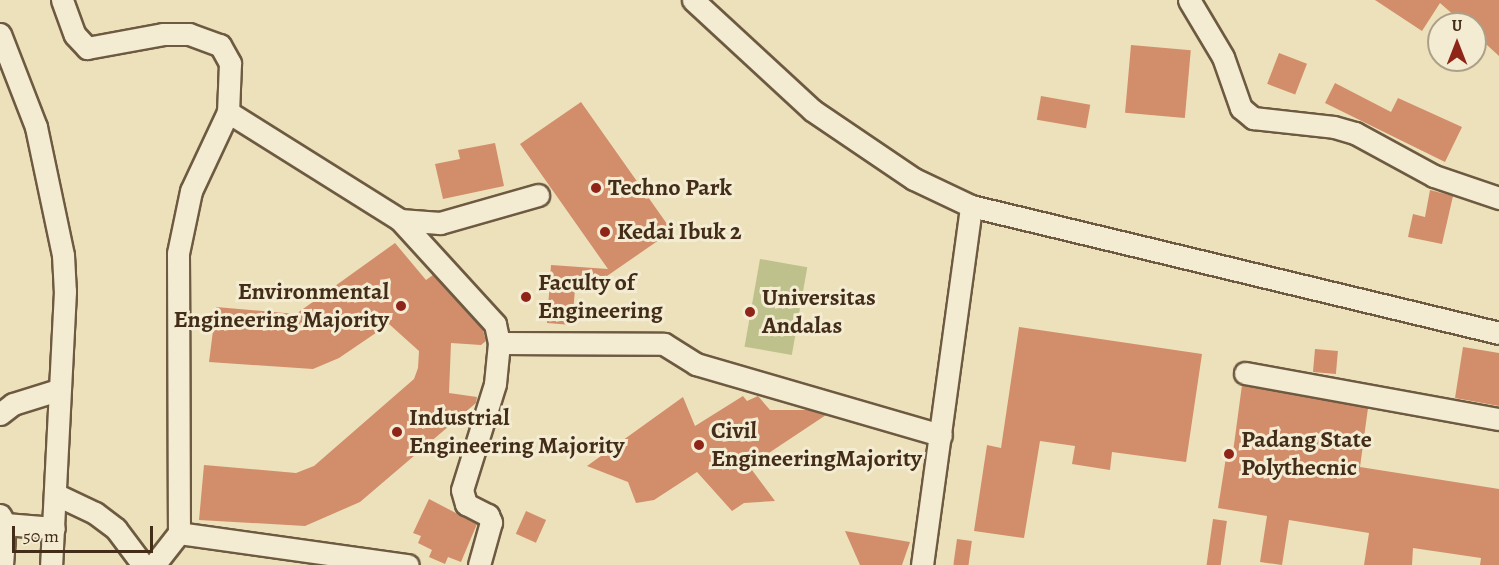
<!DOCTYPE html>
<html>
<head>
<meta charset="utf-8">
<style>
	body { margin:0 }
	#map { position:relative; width:1499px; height:565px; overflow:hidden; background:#ece1ba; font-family:Alegreya,serif }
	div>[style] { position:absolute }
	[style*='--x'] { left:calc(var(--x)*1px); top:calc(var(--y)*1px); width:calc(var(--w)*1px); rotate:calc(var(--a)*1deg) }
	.green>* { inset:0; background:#bec18b; transform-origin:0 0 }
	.building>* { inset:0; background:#d28d6b; transform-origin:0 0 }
	.roads { filter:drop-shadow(2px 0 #6d5a41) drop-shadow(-2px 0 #6d5a41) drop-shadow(0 2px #6d5a41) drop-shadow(0 -2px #6d5a41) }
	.minor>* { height:21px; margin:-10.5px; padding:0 10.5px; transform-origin:10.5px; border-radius:10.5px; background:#f3ecd2 }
	.dots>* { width:16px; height:16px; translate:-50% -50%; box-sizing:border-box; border:3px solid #f3ecd2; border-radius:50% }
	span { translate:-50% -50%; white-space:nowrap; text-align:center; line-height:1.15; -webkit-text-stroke:6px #f3ecd2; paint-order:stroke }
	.poi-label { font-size:24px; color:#432d19; font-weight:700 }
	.left { translate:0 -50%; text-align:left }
	.right { translate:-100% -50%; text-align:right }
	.north { position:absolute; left:1427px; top:12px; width:60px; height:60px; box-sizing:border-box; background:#f3ecd2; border:2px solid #ada088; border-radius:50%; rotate:0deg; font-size:16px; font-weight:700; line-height:24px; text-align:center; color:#432d19 }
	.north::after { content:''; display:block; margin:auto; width:21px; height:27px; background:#8f2418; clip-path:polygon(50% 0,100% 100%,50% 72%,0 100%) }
	.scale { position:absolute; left:12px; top:526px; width:141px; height:27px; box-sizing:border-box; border:3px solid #432d19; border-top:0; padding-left:8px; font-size:18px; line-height:21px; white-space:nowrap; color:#432d19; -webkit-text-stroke:4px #f3ecd2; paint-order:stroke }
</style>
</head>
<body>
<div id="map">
	<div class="green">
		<i style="left:760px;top:259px;width:48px;height:89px;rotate:10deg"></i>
	</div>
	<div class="building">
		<i style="clip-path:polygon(1375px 0,1499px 0,1499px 56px,1475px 34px,1475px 24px,1464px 24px,1440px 3px,1422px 31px)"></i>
		<i style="left:1131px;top:45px;width:60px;height:68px;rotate:5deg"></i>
		<i style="left:1279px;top:53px;width:30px;height:33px;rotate:21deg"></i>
		<i style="clip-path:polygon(1335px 83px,1391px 112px,1398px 98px,1462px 127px,1445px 162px,1325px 103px)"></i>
		<i style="left:1041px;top:96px;width:50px;height:24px;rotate:10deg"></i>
		<i style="clip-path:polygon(581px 102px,672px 231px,594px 285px,594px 290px,575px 289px,572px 325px,547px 323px,551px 265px,608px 269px,520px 144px)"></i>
		<i style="clip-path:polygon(495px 143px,504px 186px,443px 199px,435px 164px,460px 159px,458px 150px)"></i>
		<i style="clip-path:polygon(1430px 190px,1453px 196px,1442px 244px,1408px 237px,1413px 214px,1425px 217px)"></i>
		<i style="clip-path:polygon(395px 243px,426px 280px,433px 275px,483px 330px,486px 341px,481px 345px,451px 343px,449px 393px,477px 397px,476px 403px,360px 502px,305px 526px,199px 520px,204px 465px,296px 473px,314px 466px,414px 379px,418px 368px,419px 351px,389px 324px,339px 358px,313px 369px,209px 362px,216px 307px,296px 314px)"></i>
		<i style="clip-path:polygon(1019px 327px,1202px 354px,1186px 462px,1112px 452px,1110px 470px,1072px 464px,1075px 446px,1040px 441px,1024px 538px,974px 531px,987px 445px,1001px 448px)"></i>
		<i style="clip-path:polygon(1463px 347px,1499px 353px,1499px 406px,1455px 398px)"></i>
		<i style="left:1315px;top:349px;width:23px;height:23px;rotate:5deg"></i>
		<i style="clip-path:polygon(1242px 385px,1368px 408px,1360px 467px,1499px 489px,1499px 565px,1480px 565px,1481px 558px,1413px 548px,1412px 565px,1364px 565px,1369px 533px,1289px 520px,1282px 565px,1260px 562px,1267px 516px,1218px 508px,1227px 451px,1233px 452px)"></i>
		<i style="clip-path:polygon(743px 396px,747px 401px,758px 396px,770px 410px,809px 410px,826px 415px,749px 466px,775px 501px,744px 503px,732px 511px,697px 472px,654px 500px,636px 503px,628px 482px,587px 466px,683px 397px,695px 426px)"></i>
		<i style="clip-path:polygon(429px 499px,477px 524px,461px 562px,448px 557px,445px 564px,429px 557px,432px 550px,418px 543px,421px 536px,413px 533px)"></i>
		<i style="left:526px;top:511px;width:22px;height:25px;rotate:24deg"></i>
		<i style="left:1213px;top:519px;width:14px;height:47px;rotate:8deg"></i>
		<i style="clip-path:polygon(845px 531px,910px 542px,902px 565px,860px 565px)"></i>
		<i style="left:957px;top:539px;width:15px;height:26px;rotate:8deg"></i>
	</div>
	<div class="roads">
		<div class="minor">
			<i style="--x:62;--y:0;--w:37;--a:70"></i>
			<i style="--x:75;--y:35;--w:18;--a:47"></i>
			<i style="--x:87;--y:48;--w:77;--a:-10.4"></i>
			<i style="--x:163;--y:34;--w:26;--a:0"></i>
			<i style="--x:189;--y:34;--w:33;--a:20"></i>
			<i style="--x:220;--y:45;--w:21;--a:61"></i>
			<i style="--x:230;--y:63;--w:49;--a:92.3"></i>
			<i style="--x:228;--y:112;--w:87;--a:115.1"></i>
			<i style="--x:191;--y:191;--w:63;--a:101.8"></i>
			<i style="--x:178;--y:253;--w:280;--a:89.8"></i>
			<i style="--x:179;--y:533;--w:41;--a:128"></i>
			<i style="--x:693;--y:0;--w:162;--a:42.7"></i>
			<i style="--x:812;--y:110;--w:123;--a:34.1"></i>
			<i style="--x:914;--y:179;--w:63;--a:25.3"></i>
			<i style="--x:971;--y:206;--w:543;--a:13.52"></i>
			<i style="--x:1189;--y:0;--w:66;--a:59.2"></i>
			<i style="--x:1223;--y:57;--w:54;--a:70.6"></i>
			<i style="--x:1241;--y:108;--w:16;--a:40"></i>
			<i style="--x:1253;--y:118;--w:81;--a:6.3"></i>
			<i style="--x:1334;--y:127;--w:22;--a:16"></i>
			<i style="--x:1355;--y:133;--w:90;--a:28.6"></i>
			<i style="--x:1434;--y:176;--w:69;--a:18.7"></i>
			<i style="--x:0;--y:34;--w:100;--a:68.8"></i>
			<i style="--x:36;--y:127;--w:131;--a:78.1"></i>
			<i style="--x:63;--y:255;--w:36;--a:87"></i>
			<i style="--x:65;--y:291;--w:274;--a:92.9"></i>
			<i style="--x:228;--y:112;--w:203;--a:32.1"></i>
			<i style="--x:400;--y:220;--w:141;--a:47.6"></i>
			<i style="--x:495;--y:324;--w:19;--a:78"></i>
			<i style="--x:499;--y:343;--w:41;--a:95.6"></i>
			<i style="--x:495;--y:384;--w:111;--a:107.3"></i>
			<i style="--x:462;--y:490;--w:15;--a:74"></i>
			<i style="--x:466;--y:504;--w:25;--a:27"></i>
			<i style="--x:488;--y:515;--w:8;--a:67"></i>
			<i style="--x:491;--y:522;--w:45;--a:105.6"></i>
			<i style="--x:400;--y:220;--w:40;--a:4.3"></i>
			<i style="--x:440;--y:223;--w:102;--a:-15.9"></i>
			<i style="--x:499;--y:343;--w:165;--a:0.3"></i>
			<i style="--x:664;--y:344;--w:38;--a:32"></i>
			<i style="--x:696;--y:364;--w:255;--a:16.2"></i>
			<i style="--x:1245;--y:373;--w:258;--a:10.3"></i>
			<i style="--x:0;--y:414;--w:16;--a:-38"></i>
			<i style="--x:13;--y:404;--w:47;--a:-17.3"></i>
			<i style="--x:57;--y:495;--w:42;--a:25.3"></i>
			<i style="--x:95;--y:513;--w:26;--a:37"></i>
			<i style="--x:116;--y:529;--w:45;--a:53.1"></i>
			<i style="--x:0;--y:515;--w:10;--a:61"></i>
			<i style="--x:5;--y:524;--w:49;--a:4.7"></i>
			<i style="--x:179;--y:533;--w:231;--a:8"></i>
			<i style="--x:2;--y:565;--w:41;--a:-85.8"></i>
			<i style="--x:922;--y:565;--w:362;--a:-82.2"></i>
		</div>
	</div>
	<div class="dots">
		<i style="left:596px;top:188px;background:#8f2418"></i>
		<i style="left:605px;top:232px;background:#8f2418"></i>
		<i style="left:526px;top:297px;background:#8f2418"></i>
		<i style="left:401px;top:306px;background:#8f2418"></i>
		<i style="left:750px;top:312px;background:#8f2418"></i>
		<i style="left:397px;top:432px;background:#8f2418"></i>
		<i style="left:699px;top:445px;background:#8f2418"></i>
		<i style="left:1229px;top:454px;background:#8f2418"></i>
	</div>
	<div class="poi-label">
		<span class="left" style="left:608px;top:188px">Techno Park</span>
		<span class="left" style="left:617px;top:232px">Kedai Ibuk 2</span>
		<span class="left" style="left:538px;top:297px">Faculty of<br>Engineering</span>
		<span class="right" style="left:389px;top:306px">Environmental<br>Engineering Majority</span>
		<span class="left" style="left:762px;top:312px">Universitas<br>Andalas</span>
		<span class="left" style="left:409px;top:432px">Industrial<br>Engineering Majority</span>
		<span class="left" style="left:711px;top:445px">Civil<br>EngineeringMajority</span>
		<span class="left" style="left:1241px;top:454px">Padang State<br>Polythecnic</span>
	</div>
	<div class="north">U</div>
	<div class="scale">50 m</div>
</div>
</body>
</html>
